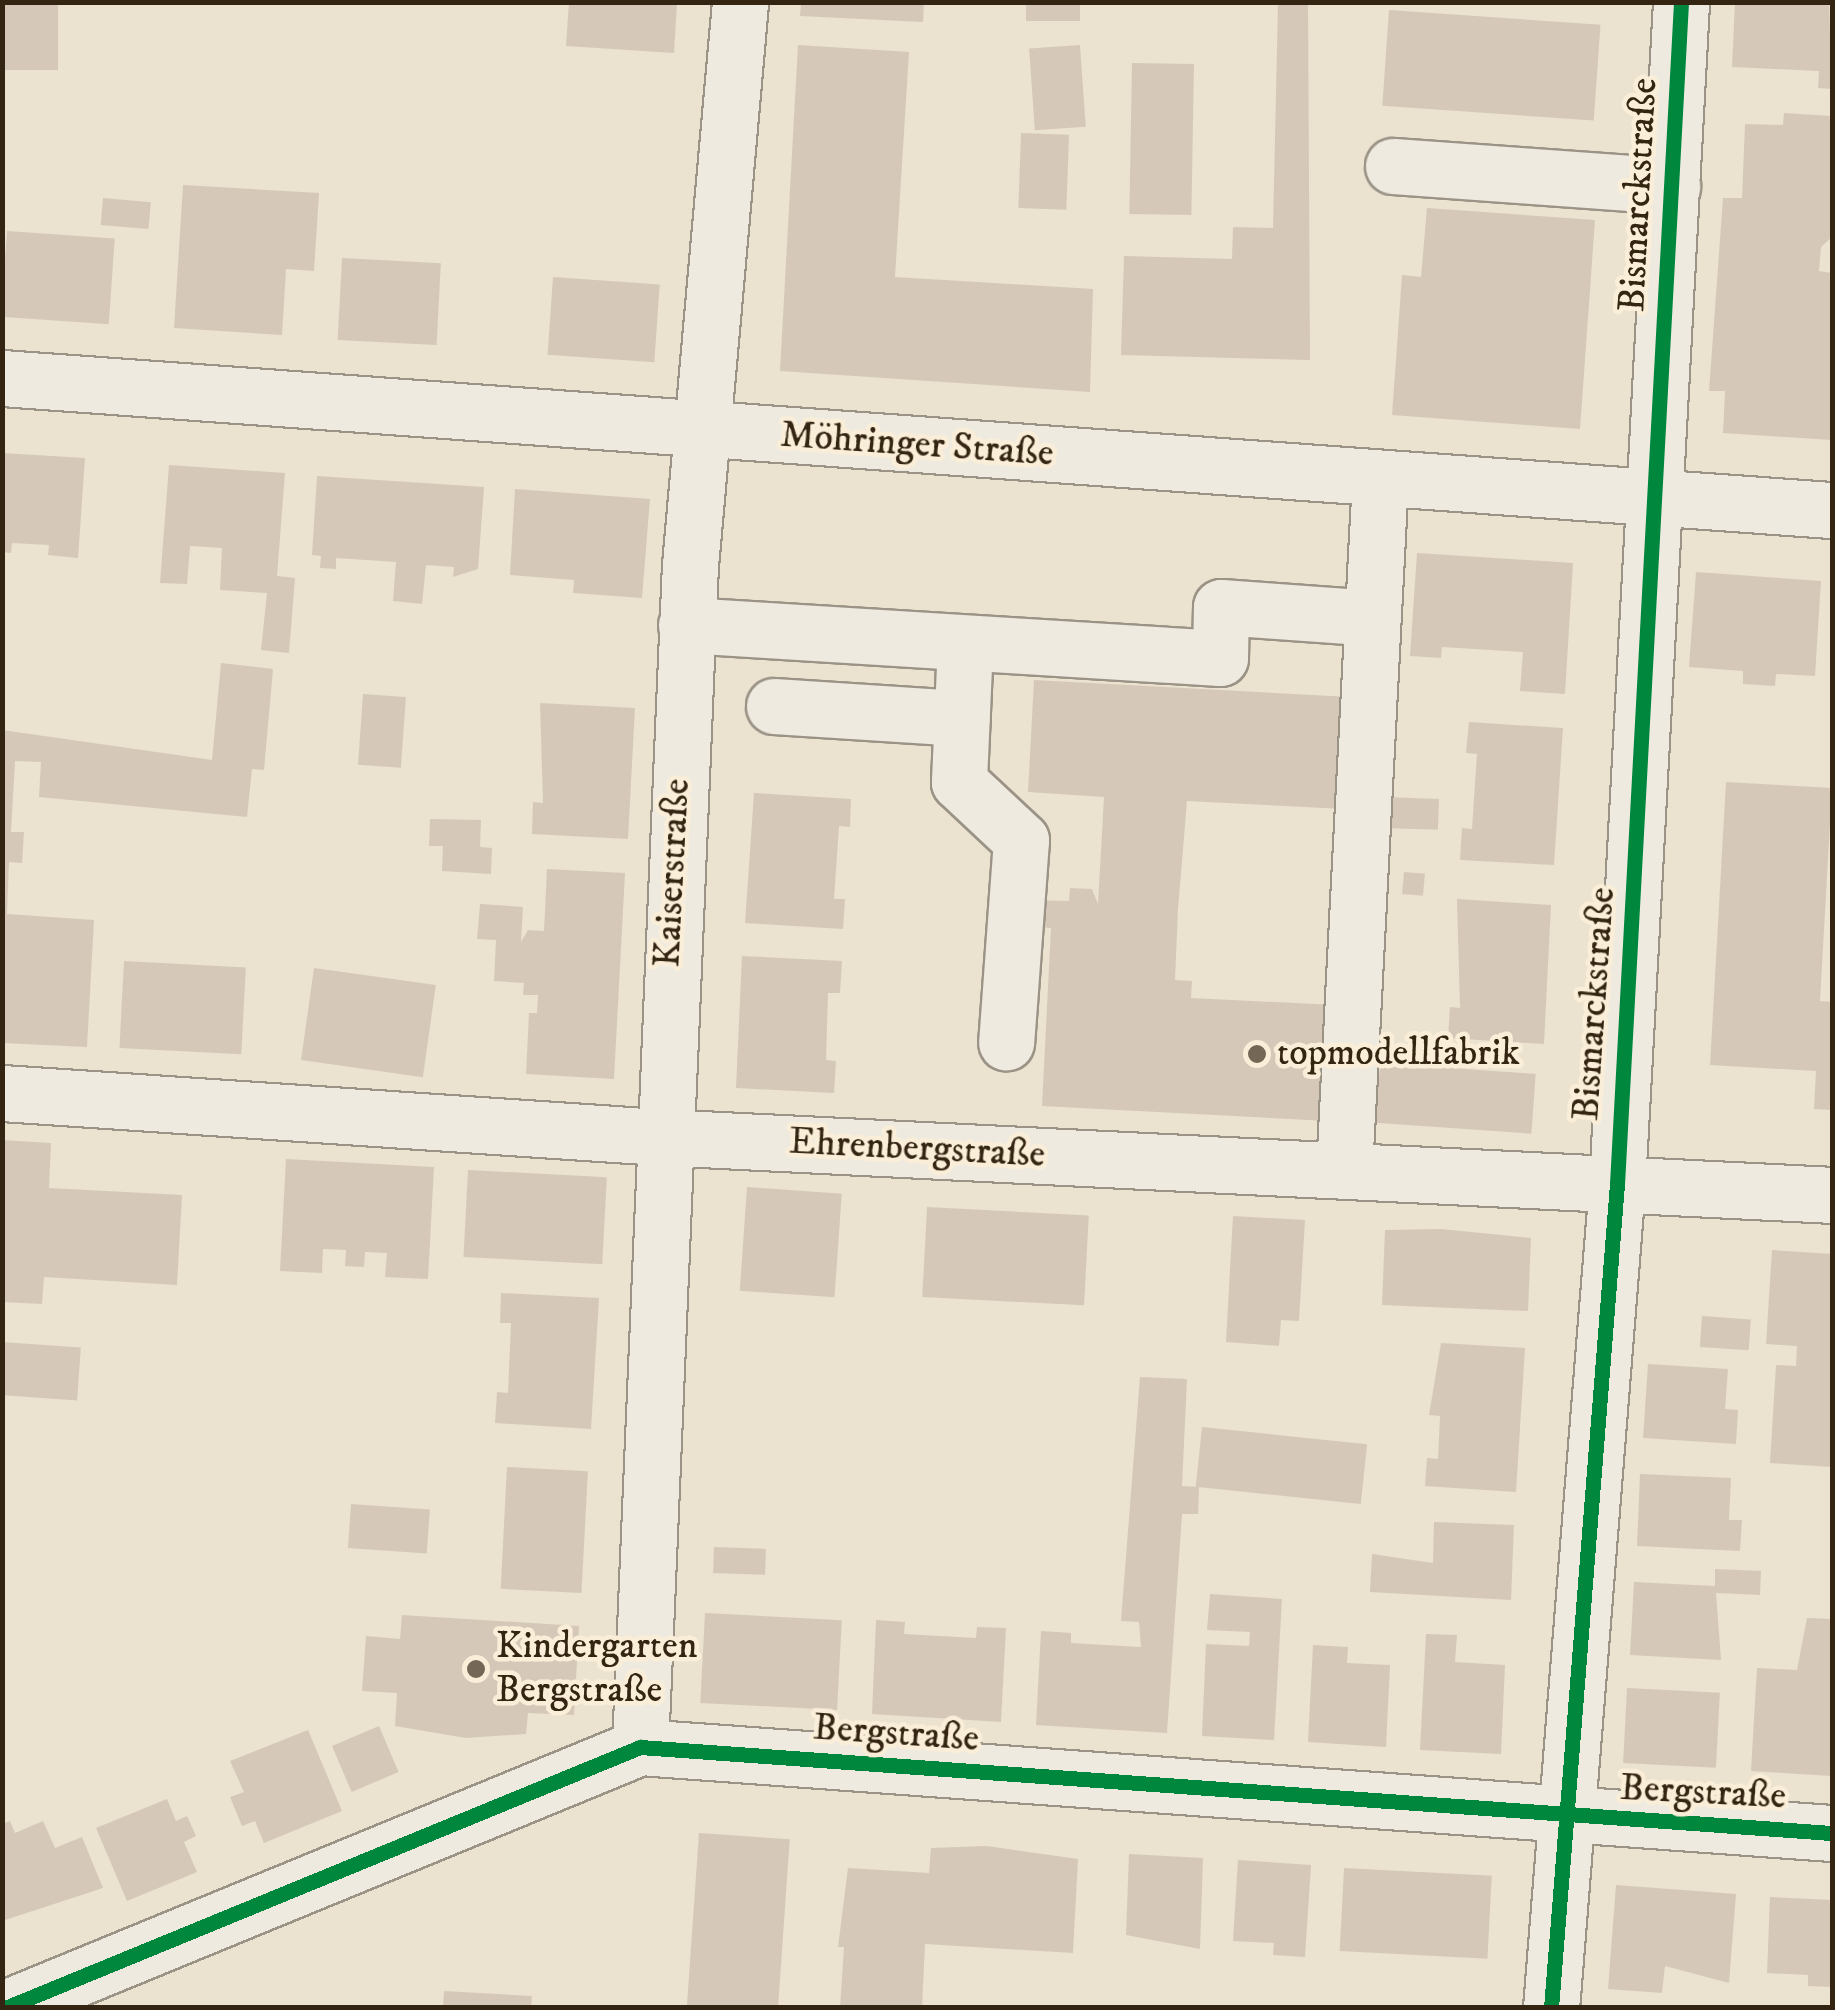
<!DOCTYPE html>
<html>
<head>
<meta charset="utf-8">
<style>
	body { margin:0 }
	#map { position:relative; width:1835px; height:2010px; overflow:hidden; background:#ebe2cf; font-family:"IM FELL DW Pica",serif }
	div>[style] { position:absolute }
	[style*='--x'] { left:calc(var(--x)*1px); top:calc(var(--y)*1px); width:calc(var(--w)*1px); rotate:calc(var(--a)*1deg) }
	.building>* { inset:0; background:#d6c8b9; transform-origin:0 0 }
	.roads { filter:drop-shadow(2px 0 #9b9386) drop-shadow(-2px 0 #9b9386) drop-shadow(0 2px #9b9386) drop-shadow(0 -2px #9b9386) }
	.minor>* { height:55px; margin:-27.5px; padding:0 27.5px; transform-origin:27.5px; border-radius:27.5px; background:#eeeae0 }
	.cycleway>* { height:15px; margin:-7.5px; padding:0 7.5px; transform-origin:7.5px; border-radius:7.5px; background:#00873e }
	.dots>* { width:28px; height:28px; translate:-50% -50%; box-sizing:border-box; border:5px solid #faeed8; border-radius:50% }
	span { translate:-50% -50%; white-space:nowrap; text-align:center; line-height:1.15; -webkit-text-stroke:9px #faeed8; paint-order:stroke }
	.street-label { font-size:38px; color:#342513 }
	.poi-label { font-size:38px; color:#342513 }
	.left { translate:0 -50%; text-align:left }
	.frame { position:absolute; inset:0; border:5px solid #342513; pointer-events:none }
</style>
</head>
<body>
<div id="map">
	<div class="building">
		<i style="left:2px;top:2px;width:56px;height:68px"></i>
		<i style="clip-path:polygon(569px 2px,677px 2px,674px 53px,566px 46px)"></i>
		<i style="clip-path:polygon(801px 2px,924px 2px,923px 22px,800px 16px)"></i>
		<i style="left:1026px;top:2px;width:54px;height:19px"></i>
		<i style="clip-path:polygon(1278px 2px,1308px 2px,1310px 360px,1121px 355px,1124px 256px,1232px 259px,1233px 227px,1273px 228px)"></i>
		<i style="clip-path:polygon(1735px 2px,1829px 2px,1832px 89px,1818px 88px,1819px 71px,1732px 67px)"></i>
		<i style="left:1389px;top:10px;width:212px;height:96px;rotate:4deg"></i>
		<i style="clip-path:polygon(798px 45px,909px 52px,895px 277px,1093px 289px,1090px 392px,780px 371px)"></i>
		<i style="left:1080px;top:45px;width:82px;height:51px;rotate:86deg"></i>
		<i style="left:1132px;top:63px;width:62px;height:151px;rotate:1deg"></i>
		<i style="clip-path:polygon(1784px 113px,1832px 116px,1832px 237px,1821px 247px,1819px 271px,1832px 273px,1832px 440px,1723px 433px,1725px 391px,1709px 391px,1723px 198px,1742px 198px,1745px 124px,1783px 125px)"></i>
		<i style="left:1021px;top:133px;width:48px;height:75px;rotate:2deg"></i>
		<i style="clip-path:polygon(183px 185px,319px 193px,314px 271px,286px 269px,282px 335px,174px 328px)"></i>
		<i style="left:103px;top:198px;width:48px;height:27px;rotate:5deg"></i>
		<i style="clip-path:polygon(1427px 208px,1595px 220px,1580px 429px,1392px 415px,1402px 275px,1421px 277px)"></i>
		<i style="left:7px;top:231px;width:108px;height:86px;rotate:4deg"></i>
		<i style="left:342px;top:258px;width:99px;height:82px;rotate:3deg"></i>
		<i style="left:553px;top:277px;width:107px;height:78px;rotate:4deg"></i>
		<i style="clip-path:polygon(2px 453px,85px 458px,78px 558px,48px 555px,49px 545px,12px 543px,11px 553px,2px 552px)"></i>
		<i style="clip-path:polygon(169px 465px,285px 473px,277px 576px,295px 578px,289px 653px,261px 650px,267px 593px,220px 590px,222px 548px,190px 546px,187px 584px,160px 583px)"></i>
		<i style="clip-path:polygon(317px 476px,484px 487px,478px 569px,453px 577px,454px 567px,426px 565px,422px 604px,393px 601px,396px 562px,336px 558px,336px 569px,320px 568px,321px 556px,312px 555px)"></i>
		<i style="clip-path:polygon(515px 489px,650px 499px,642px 598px,573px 593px,574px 580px,510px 575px)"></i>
		<i style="clip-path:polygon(1417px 553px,1573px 563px,1565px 694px,1520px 691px,1523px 652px,1442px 647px,1441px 658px,1410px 656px)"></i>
		<i style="clip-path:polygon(1696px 572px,1821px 581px,1815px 676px,1776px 674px,1775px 686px,1743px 684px,1743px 671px,1689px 667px)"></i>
		<i style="clip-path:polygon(221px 663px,273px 669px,264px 770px,252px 769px,247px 817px,39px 797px,41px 762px,15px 761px,11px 832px,24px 832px,22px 863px,9px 862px,7px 914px,94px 920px,87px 1047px,2px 1043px,2px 730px,212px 760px)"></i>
		<i style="clip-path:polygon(1034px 680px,1350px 697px,1344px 809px,1187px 801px,1178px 909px,1175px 980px,1192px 981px,1191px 998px,1335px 1005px,1328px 1121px,1042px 1106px,1051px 928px,1024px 926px,1025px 900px,1069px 901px,1070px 888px,1092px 889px,1098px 904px,1104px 797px,1028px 792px)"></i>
		<i style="left:363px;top:694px;width:43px;height:71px;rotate:4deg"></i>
		<i style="clip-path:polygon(540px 703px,635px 708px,628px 839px,532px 834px,533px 802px,543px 803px)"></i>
		<i style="clip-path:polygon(1469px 722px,1563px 728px,1554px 865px,1460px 860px,1462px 828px,1472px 829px,1477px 754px,1466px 753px)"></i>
		<i style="clip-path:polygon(1726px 782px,1832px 788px,1820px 1001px,1832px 1002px,1832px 1110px,1814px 1109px,1816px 1071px,1710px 1065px)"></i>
		<i style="clip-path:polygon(754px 793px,851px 799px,850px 827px,839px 826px,834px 899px,845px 899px,843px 929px,745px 923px)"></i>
		<i style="left:1385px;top:797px;width:54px;height:31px;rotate:2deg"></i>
		<i style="clip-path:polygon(430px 819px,481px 820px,480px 847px,492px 848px,491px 874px,442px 871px,443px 846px,429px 846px)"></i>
		<i style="clip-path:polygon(547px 869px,625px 873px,614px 1079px,526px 1074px,529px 1013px,537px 1013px,538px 995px,523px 995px,524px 983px,494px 981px,496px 940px,477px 939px,480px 904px,523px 907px,521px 942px,528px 930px,544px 931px)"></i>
		<i style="left:1404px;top:872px;width:21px;height:22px;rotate:5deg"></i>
		<i style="clip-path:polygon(1457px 899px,1551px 905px,1544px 1044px,1448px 1038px,1450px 1007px,1460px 1008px)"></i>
		<i style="clip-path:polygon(742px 956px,842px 961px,840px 993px,828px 993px,826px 1060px,836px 1061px,834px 1093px,736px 1088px)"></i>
		<i style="left:124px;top:961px;width:122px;height:87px;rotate:3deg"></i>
		<i style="left:314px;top:968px;width:123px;height:93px;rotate:8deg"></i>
		<i style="left:1380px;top:1063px;width:156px;height:60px;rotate:4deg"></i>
		<i style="clip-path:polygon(2px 1140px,51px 1143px,49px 1188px,182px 1195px,177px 1285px,44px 1277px,42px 1304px,2px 1302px)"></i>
		<i style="clip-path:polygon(286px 1159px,434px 1167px,428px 1279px,385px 1277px,387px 1253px,365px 1252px,364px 1267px,345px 1266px,346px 1250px,323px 1249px,322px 1273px,280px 1271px)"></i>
		<i style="left:468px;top:1170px;width:139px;height:87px;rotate:3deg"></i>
		<i style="left:747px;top:1187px;width:95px;height:104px;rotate:4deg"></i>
		<i style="left:927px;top:1207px;width:162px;height:90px;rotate:3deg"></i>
		<i style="clip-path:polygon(1233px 1216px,1305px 1220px,1299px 1321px,1281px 1320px,1279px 1346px,1226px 1342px)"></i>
		<i style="clip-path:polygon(1441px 1229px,1531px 1238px,1528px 1311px,1382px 1305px,1385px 1230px)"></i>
		<i style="clip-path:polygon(1772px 1250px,1832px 1254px,1832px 1467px,1770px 1463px,1776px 1365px,1796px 1366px,1797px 1346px,1766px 1344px)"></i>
		<i style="clip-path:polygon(501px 1293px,599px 1298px,591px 1429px,495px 1423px,497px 1392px,508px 1393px,511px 1323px,500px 1323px)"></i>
		<i style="left:1702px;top:1316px;width:49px;height:31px;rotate:4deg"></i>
		<i style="left:2px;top:1342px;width:79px;height:53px;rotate:4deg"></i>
		<i style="clip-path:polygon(1441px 1343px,1525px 1348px,1516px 1492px,1425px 1486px,1427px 1458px,1438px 1459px,1440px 1416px,1429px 1415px)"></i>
		<i style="clip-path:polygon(1648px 1364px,1728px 1369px,1725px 1409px,1738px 1410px,1736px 1444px,1643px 1438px)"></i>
		<i style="clip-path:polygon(1140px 1377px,1187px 1379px,1182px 1486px,1199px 1487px,1198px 1514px,1182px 1514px,1167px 1733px,1036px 1725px,1041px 1631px,1071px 1633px,1071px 1643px,1141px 1647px,1139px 1622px,1121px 1621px)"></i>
		<i style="left:1202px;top:1427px;width:166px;height:60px;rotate:6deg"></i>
		<i style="left:507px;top:1467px;width:81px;height:122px;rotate:3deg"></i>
		<i style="clip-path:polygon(1640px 1474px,1731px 1478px,1729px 1520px,1742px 1520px,1740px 1551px,1637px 1546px)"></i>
		<i style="left:351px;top:1504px;width:79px;height:44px;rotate:4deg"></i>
		<i style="clip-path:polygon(1434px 1522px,1514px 1525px,1511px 1600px,1370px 1592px,1372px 1554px,1433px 1563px)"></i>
		<i style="left:714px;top:1547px;width:52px;height:26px;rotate:2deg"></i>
		<i style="clip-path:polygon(1715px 1569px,1761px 1571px,1760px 1595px,1716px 1593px,1721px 1660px,1630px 1655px,1634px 1582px,1715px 1586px)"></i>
		<i style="clip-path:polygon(1210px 1594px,1282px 1599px,1274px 1740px,1202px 1736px,1206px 1644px,1249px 1646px,1250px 1632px,1207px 1630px)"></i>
		<i style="left:705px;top:1613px;width:137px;height:90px;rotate:3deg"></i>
		<i style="clip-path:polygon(402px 1615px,579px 1626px,574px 1715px,528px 1713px,526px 1734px,466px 1738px,395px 1726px,397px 1693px,362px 1691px,366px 1636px,400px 1639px)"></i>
		<i style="clip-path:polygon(1807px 1618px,1832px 1619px,1832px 1776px,1751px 1771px,1757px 1668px,1797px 1670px)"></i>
		<i style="clip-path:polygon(876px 1620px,905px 1622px,904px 1634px,976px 1638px,977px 1627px,1006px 1628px,1001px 1722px,872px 1714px)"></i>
		<i style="clip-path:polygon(1426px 1634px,1457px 1635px,1455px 1662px,1505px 1665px,1501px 1754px,1420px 1750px)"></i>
		<i style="clip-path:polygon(1313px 1645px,1348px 1647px,1347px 1663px,1390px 1665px,1386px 1747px,1308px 1742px)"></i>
		<i style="left:1627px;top:1688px;width:93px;height:75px;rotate:3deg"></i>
		<i style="left:379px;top:1726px;width:50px;height:51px;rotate:67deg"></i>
		<i style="clip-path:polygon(308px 1730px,342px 1811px,264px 1843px,255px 1821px,242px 1826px,230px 1797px,244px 1792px,230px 1761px)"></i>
		<i style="clip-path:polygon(167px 1799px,176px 1821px,187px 1816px,196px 1836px,184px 1842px,197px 1872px,127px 1901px,96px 1828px)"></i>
		<i style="clip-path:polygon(10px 1821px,15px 1833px,43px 1821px,55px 1848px,82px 1837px,103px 1888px,2px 1921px,2px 1824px)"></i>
		<i style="left:699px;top:1833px;width:91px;height:175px;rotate:4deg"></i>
		<i style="clip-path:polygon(987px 1846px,1078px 1859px,1073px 1953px,925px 1944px,922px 2008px,840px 2008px,844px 1947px,838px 1947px,848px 1868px,929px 1873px,931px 1848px)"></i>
		<i style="clip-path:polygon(1129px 1854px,1203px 1858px,1200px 1949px,1126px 1935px)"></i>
		<i style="clip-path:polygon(1238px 1860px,1311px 1865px,1305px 1957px,1273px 1955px,1274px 1943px,1233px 1941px)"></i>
		<i style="left:1344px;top:1868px;width:148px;height:83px;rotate:3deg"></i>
		<i style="clip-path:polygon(1616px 1885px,1736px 1894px,1729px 1983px,1665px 1966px,1662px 1993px,1608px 1989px)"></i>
		<i style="clip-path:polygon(1770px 1897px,1832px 1900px,1832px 1987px,1808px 1986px,1808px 1975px,1767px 1973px)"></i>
		<i style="clip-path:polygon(444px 1991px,532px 1996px,531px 2008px,443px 2008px)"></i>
	</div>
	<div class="roads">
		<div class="minor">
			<i style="--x:1393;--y:166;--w:280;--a:4.1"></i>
			<i style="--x:2;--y:378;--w:1835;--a:4.13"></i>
			<i style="--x:686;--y:625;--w:535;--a:3.54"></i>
			<i style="--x:1220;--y:658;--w:51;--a:-88.9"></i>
			<i style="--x:1221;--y:607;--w:152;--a:4.1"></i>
			<i style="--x:965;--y:643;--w:139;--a:92.5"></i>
			<i style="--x:959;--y:782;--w:85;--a:43.1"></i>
			<i style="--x:1021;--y:840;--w:203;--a:94.2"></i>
			<i style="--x:774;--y:706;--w:188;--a:3.7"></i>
			<i style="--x:2;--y:1093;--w:659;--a:3.83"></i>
			<i style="--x:660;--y:1137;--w:1173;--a:2.83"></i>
			<i style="--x:1344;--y:1170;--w:693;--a:-87.02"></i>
			<i style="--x:640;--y:1747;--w:1183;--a:-87.58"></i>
			<i style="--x:690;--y:565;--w:565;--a:-84.92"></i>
			<i style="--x:5;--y:2008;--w:687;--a:-22.34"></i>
			<i style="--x:640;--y:1747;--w:1195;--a:4.13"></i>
			<i style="--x:1551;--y:2008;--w:827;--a:-85.42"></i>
			<i style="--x:1617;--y:1184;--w:1184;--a:-86.9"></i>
		</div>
	</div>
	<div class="cycleway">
		<i style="--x:5;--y:2008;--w:687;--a:-22.34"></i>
		<i style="--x:640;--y:1747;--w:1195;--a:4.13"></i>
		<i style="--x:1551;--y:2008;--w:827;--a:-85.42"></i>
		<i style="--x:1617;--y:1184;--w:1184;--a:-86.9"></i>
	</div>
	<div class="dots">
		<i style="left:1257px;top:1054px;background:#746755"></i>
		<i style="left:476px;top:1669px;background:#746755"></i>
	</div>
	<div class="street-label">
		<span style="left:1639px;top:195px;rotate:-87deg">Bismarckstraße</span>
		<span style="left:917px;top:445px;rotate:4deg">Möhringer Straße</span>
		<span style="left:673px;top:873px;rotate:-87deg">Kaiserstraße</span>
		<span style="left:1595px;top:1004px;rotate:-86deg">Bismarckstraße</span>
		<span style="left:917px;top:1149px;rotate:3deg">Ehrenbergstraße</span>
		<span style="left:896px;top:1734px;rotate:4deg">Bergstraße</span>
		<span style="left:1703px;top:1793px;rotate:3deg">Bergstraße</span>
	</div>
	<div class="poi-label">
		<span class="left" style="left:1277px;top:1054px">topmodellfabrik</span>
		<span class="left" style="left:496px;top:1669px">Kindergarten<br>Bergstraße</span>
	</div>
	<div class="frame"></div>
</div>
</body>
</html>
